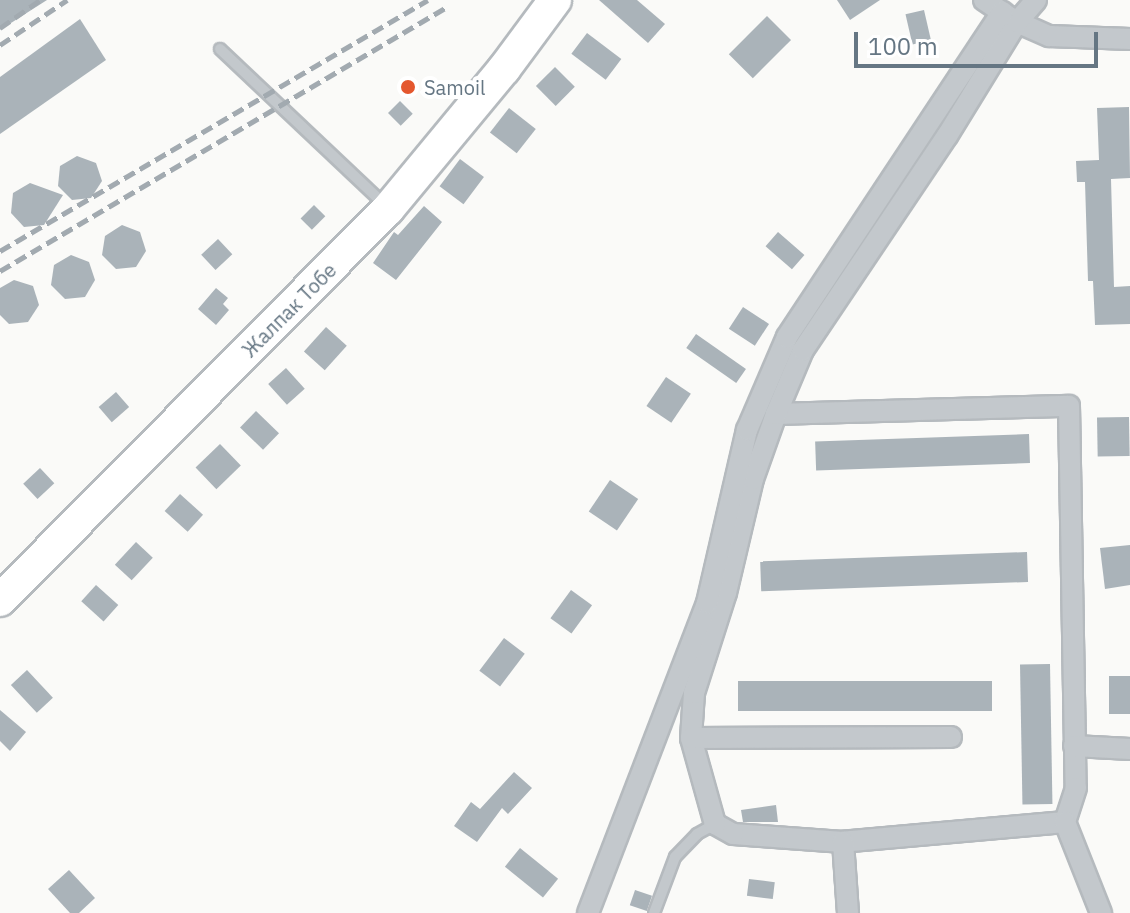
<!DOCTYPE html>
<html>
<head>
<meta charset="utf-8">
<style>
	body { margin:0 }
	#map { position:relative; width:1130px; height:913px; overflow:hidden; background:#fafaf8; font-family:"IBM Plex Sans",sans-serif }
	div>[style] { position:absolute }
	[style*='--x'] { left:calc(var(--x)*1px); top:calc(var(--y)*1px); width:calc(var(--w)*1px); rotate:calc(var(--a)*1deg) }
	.building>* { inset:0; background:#aab3b9; transform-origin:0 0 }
	.roads { filter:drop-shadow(2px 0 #b5babe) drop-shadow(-2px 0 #b5babe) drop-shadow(0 2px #b5babe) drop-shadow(0 -2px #b5babe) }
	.lane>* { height:10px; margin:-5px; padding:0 5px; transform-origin:5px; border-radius:5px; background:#c3c8cc }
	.street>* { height:20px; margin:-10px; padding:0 10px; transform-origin:10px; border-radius:10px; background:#c3c8cc }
	.primary>* { height:32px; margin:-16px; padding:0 16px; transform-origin:16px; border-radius:16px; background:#fff }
	.rail>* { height:5px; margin-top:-2.5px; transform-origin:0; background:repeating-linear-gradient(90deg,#a2aab0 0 12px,transparent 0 18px) }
	.dots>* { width:22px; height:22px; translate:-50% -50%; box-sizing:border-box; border:4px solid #fff; border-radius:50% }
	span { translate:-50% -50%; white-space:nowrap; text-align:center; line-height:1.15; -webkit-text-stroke:8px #fff; paint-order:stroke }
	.poi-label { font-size:20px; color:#657683 }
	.left { translate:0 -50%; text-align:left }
	.street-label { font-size:20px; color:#657683 }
	.scale { position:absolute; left:854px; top:32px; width:244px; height:36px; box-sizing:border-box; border:4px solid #657683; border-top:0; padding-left:10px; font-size:24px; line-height:28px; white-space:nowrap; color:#657683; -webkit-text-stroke:6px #fff; paint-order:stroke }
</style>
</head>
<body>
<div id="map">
	<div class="building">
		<i style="clip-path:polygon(0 0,47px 0,0 30px)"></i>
		<i style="clip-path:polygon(599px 0,637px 0,665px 24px,648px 43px)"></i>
		<i style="clip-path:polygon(837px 0,880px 0,850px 20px)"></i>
		<i style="left:924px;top:10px;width:31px;height:19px;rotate:77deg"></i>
		<i style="left:767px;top:16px;width:34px;height:54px;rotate:45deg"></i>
		<i style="clip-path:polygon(80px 19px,106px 60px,0 134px,0 77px)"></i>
		<i style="left:587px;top:33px;width:43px;height:26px;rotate:37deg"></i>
		<i style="left:555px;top:67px;width:28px;height:27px;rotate:45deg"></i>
		<i style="left:400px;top:101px;width:18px;height:17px;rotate:45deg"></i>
		<i style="clip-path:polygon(1129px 107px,1130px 178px,1111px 179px,1114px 287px,1130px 286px,1130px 324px,1095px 325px,1093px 281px,1088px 281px,1085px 182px,1077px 182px,1076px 161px,1099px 160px,1097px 108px)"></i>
		<i style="left:509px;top:108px;width:34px;height:31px;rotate:38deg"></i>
		<i style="clip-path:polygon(77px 156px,96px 163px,102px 181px,91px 198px,72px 200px,58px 186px,60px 166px)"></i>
		<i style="left:460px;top:159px;width:30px;height:34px;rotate:37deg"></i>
		<i style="clip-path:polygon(30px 183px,63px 195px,44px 225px,24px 227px,11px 213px,13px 193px)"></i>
		<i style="left:314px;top:205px;width:16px;height:19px;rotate:45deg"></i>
		<i style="clip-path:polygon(424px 206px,442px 222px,396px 280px,373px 263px,394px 232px,398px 235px)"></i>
		<i style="clip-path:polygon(122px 225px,140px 232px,146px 251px,136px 267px,116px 269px,102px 255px,105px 236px)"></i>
		<i style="left:778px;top:232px;width:35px;height:19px;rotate:41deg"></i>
		<i style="left:218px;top:239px;width:21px;height:23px;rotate:47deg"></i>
		<i style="clip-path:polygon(71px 255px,89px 262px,95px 280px,85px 297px,65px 299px,51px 285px,54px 265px)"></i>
		<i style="clip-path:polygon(14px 280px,33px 286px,39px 305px,28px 322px,9px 324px,0 315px,0 288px)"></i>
		<i style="clip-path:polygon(216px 288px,228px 298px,223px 304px,229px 310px,216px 325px,198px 309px)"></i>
		<i style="left:743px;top:307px;width:31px;height:26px;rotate:33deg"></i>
		<i style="left:326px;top:327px;width:28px;height:33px;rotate:42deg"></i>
		<i style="left:696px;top:334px;width:61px;height:17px;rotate:35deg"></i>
		<i style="left:286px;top:368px;width:28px;height:24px;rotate:48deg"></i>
		<i style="left:666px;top:377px;width:30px;height:35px;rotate:34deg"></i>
		<i style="left:116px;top:392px;width:20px;height:23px;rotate:49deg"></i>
		<i style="left:256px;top:411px;width:32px;height:23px;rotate:44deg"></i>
		<i style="left:1129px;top:417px;width:39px;height:32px;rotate:89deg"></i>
		<i style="left:1029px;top:434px;width:29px;height:214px;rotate:88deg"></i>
		<i style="left:220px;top:444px;width:30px;height:34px;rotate:46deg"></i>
		<i style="left:40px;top:468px;width:21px;height:23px;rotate:47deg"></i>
		<i style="left:610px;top:480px;width:34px;height:38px;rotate:34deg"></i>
		<i style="left:180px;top:494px;width:31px;height:23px;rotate:42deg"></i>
		<i style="left:136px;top:542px;width:23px;height:31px;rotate:43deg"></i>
		<i style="clip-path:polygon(1130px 545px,1130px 585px,1105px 589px,1100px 548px)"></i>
		<i style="left:1027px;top:552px;width:30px;height:267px;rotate:88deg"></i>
		<i style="left:96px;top:585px;width:30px;height:22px;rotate:42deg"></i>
		<i style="left:571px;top:590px;width:26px;height:35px;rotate:36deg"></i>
		<i style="left:504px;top:638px;width:26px;height:41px;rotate:37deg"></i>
		<i style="left:1050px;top:664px;width:140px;height:30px;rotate:89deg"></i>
		<i style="left:27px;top:670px;width:38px;height:22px;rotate:47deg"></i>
		<i style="left:1130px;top:676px;width:38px;height:21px;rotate:90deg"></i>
		<i style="left:992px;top:681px;width:30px;height:254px;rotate:90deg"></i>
		<i style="clip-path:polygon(0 710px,26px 732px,10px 751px,0 741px)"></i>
		<i style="clip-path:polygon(514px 772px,532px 788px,508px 814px,502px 808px,477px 842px,454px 826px,471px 802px,480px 809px)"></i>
		<i style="clip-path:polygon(776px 805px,778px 822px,743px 822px,741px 810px)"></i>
		<i style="left:520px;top:848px;width:49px;height:24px;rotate:39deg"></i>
		<i style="clip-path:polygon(69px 870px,95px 898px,79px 913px,70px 913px,48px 889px)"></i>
		<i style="left:749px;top:879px;width:26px;height:17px;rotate:7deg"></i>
		<i style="left:635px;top:890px;width:18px;height:16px;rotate:19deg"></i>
	</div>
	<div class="roads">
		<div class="lane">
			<i style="--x:220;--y:49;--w:230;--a:43.4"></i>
			<i style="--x:654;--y:913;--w:60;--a:-69.4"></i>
			<i style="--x:675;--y:857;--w:32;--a:-46"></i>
			<i style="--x:697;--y:834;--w:21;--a:-29"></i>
		</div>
		<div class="street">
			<i style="--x:984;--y:0;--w:40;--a:34"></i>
			<i style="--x:1017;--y:22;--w:35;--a:24"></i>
			<i style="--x:1049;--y:36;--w:81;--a:2.1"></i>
			<i style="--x:776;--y:414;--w:293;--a:-1.6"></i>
			<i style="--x:1069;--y:406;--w:382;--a:89"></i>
			<i style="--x:1076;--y:788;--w:36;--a:108"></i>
			<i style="--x:1065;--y:822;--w:223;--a:174.9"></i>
			<i style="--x:843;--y:842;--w:110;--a:-175.8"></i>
			<i style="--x:733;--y:834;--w:21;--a:-151"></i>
			<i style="--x:715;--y:824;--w:89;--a:-105.6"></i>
			<i style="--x:691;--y:738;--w:45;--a:-86.2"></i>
			<i style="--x:694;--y:693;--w:105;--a:-72.3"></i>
			<i style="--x:726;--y:593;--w:117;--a:-76.7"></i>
			<i style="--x:753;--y:479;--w:69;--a:-70.5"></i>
			<i style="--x:776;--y:414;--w:69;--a:-67.1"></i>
			<i style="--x:803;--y:350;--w:258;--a:-56.1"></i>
			<i style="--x:947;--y:136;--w:134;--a:-58.4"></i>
			<i style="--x:1017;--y:22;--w:29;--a:-49"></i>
			<i style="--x:691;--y:738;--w:260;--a:-0.2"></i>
			<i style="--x:1074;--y:746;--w:56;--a:3.1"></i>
			<i style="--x:1065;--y:822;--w:98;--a:68.4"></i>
			<i style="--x:843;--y:842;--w:71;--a:86"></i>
			<i style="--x:588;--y:913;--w:332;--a:-69"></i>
			<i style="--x:707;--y:603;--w:178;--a:-77"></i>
			<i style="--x:747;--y:430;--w:101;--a:-66.7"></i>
			<i style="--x:787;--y:337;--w:390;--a:-56.5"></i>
		</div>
		<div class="primary">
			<i style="--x:0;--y:600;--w:551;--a:-45.22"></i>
			<i style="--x:388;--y:209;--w:182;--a:-50.4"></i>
			<i style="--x:504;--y:69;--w:86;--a:-53.5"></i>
		</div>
	</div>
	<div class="rail">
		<i style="--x:0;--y:28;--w:49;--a:-35"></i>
		<i style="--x:0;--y:45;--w:81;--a:-33.9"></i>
		<i style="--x:0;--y:251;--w:496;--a:-30.4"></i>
		<i style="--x:0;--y:271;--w:517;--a:-30.58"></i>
	</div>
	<div class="dots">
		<i style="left:408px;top:87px;background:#e4572e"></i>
	</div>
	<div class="poi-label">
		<span class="left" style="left:424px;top:87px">Samoil</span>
	</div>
	<div class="street-label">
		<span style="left:289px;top:310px;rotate:-45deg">Жалпак Тобе</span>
	</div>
	<div class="scale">100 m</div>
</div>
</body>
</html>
